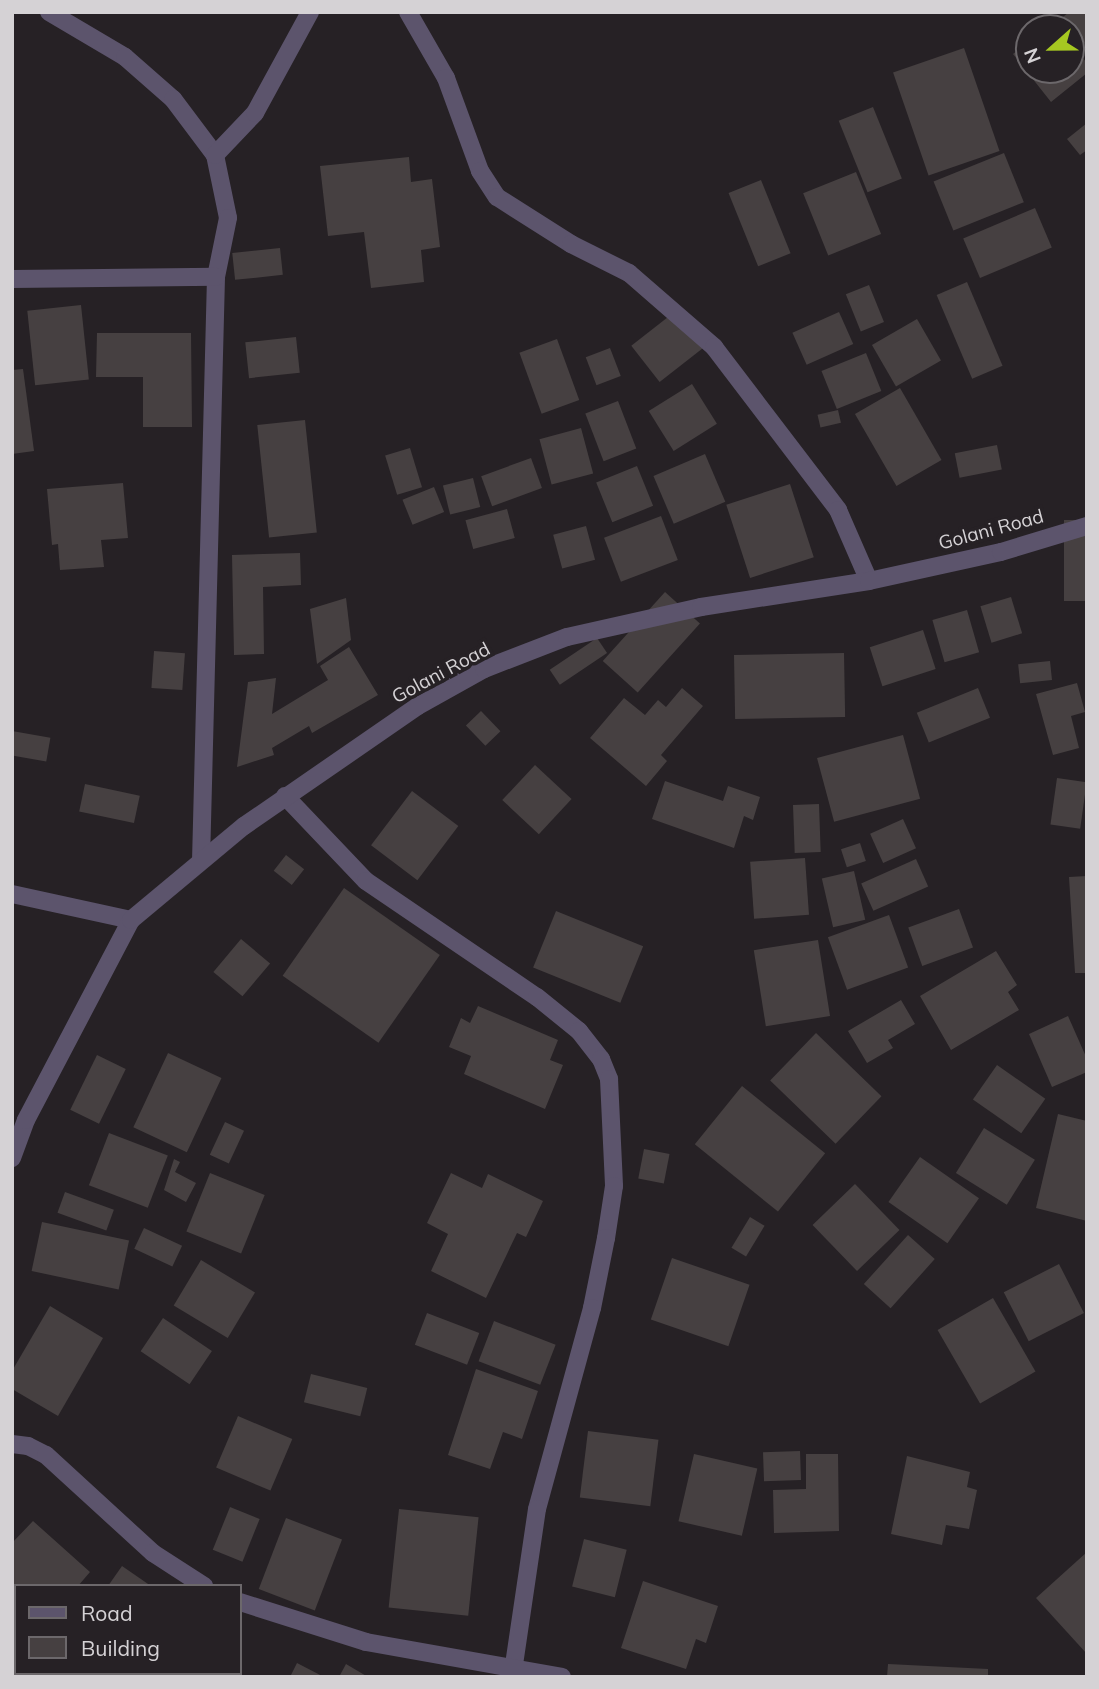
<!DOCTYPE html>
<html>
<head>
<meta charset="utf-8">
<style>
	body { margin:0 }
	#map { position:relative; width:1099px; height:1689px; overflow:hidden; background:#262125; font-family:Mulish,sans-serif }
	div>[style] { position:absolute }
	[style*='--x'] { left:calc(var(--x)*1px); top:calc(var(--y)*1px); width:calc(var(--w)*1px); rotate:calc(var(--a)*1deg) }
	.building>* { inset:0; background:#464041; transform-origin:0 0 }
	.minor>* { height:18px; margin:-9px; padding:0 9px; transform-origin:9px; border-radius:9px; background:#5c546c }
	span { translate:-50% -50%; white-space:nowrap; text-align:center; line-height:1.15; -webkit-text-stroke:7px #262125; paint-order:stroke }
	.street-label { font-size:19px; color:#d5d2d5 }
	.frame { position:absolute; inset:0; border:14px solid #d5d2d5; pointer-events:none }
	.legend { position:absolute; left:14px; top:1584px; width:228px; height:91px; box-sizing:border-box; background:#262125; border:2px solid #6c686b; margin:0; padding:9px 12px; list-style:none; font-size:21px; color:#d5d2d5 }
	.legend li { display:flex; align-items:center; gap:14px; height:35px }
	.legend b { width:35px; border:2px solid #6c686b }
	.north { position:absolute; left:1015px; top:14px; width:70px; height:70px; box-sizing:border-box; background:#262125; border:2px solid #6c686b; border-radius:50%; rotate:249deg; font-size:19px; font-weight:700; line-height:28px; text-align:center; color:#d5d2d5 }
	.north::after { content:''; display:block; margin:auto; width:24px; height:32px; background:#a6c821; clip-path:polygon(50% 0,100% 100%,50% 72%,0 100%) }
</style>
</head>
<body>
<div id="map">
	<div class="building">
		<i style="clip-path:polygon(1069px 12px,1087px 12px,1087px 46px,1063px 17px)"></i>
		<i style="clip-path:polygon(1029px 41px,1029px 70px,1071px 70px,1071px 44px,1087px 63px,1087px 73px,1051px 102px,1013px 54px)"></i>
		<i style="left:964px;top:48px;width:109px;height:75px;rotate:71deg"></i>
		<i style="left:873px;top:107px;width:77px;height:37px;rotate:68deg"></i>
		<i style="clip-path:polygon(1087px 123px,1087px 150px,1080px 155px,1067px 139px)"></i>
		<i style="left:1004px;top:153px;width:53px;height:76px;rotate:68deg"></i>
		<i style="clip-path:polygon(409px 157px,411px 182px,432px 179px,440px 247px,421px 250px,424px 282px,371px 288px,364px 232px,328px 236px,320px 166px)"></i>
		<i style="left:856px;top:172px;width:67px;height:57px;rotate:68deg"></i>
		<i style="left:761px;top:180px;width:79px;height:35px;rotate:68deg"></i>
		<i style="left:1035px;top:208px;width:43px;height:78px;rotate:67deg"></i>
		<i style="left:280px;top:248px;width:27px;height:48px;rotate:84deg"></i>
		<i style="left:967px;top:282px;width:91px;height:33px;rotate:67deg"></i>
		<i style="left:869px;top:285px;width:40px;height:25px;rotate:68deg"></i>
		<i style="left:81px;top:305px;width:75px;height:54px;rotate:84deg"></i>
		<i style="left:677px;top:310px;width:46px;height:58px;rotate:52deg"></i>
		<i style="left:839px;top:312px;width:35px;height:51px;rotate:66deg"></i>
		<i style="left:917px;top:319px;width:48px;height:52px;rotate:60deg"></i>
		<i style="clip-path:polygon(97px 333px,191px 333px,192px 427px,143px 427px,143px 377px,96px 377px)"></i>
		<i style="left:296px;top:337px;width:36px;height:51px;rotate:84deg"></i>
		<i style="left:557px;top:339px;width:65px;height:40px;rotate:70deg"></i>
		<i style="left:610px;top:348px;width:30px;height:26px;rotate:69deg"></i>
		<i style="left:866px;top:353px;width:41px;height:48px;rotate:68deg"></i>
		<i style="clip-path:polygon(23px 369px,34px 451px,12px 454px,12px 370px)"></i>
		<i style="left:692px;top:384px;width:47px;height:51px;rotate:58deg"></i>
		<i style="left:900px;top:388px;width:83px;height:52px;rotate:60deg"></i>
		<i style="left:618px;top:401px;width:51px;height:35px;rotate:69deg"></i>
		<i style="left:838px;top:410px;width:13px;height:21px;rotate:77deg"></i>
		<i style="left:305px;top:420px;width:113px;height:48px;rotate:84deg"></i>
		<i style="left:581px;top:428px;width:47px;height:43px;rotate:75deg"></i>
		<i style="left:997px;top:445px;width:25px;height:43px;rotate:79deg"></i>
		<i style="left:410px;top:448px;width:41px;height:26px;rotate:73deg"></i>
		<i style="left:705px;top:454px;width:52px;height:56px;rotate:67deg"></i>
		<i style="left:531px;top:458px;width:32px;height:53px;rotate:70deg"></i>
		<i style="left:637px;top:466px;width:43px;height:44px;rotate:68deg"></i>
		<i style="left:473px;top:478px;width:30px;height:31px;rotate:76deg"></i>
		<i style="clip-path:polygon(123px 483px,128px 538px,101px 540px,104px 567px,60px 570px,58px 544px,52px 545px,47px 489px)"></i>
		<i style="left:790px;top:484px;width:77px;height:67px;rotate:72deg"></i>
		<i style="left:434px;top:487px;width:27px;height:34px;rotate:68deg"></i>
		<i style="left:507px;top:509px;width:30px;height:43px;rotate:75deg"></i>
		<i style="left:661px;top:516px;width:47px;height:61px;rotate:69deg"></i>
		<i style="left:1087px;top:520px;width:81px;height:23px;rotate:90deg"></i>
		<i style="left:586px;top:526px;width:35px;height:34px;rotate:75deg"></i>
		<i style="clip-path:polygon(300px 553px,301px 585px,263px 587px,264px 654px,234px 655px,232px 555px)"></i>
		<i style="left:665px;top:592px;width:47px;height:93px;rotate:42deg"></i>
		<i style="left:1011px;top:597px;width:38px;height:32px;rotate:73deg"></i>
		<i style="clip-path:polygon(346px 598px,351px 640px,317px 664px,310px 609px)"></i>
		<i style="left:967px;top:610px;width:44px;height:36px;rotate:74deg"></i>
		<i style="left:923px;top:630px;width:41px;height:56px;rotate:72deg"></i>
		<i style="left:597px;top:638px;width:18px;height:57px;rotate:56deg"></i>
		<i style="clip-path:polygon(349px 647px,378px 695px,312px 733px,309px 726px,272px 748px,274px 755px,237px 767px,248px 682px,276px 678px,272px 714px,328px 680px,320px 666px)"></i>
		<i style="left:154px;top:651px;width:31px;height:37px;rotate:4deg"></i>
		<i style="left:844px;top:653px;width:64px;height:110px;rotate:89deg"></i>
		<i style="left:1050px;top:661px;width:19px;height:32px;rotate:84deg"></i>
		<i style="clip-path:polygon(1077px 683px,1085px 712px,1071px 716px,1079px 748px,1053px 755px,1036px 694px)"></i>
		<i style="clip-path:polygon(682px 688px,703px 706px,661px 755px,667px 761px,646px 786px,590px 738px,624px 698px,645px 715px,658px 700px,666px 707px)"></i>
		<i style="left:978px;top:688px;width:32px;height:66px;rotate:68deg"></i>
		<i style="left:481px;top:711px;width:28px;height:21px;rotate:46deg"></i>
		<i style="left:12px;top:731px;width:39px;height:24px;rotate:10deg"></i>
		<i style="left:903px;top:735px;width:66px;height:89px;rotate:75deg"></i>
		<i style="left:535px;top:765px;width:50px;height:48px;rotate:43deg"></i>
		<i style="left:1057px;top:778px;width:30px;height:47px;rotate:8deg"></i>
		<i style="clip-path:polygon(665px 781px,723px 801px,728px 786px,760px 797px,753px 820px,744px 816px,734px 848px,652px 819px)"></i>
		<i style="left:85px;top:784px;width:56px;height:28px;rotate:12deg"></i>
		<i style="left:412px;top:791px;width:58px;height:68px;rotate:37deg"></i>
		<i style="left:819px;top:804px;width:48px;height:26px;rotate:88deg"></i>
		<i style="left:903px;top:819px;width:32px;height:36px;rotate:66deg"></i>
		<i style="left:860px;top:843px;width:19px;height:20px;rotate:72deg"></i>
		<i style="left:286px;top:855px;width:23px;height:20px;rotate:38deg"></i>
		<i style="left:805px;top:858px;width:57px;height:55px;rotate:86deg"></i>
		<i style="left:916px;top:859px;width:30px;height:60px;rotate:66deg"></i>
		<i style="left:854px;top:871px;width:50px;height:33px;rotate:77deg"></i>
		<i style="clip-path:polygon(1087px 876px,1087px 973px,1075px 973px,1069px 877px)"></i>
		<i style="left:344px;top:888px;width:117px;height:107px;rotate:35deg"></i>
		<i style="left:959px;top:909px;width:41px;height:54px;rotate:70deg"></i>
		<i style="left:556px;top:911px;width:94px;height:61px;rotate:22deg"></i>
		<i style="left:889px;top:915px;width:56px;height:65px;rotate:70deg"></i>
		<i style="left:241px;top:939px;width:38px;height:43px;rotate:40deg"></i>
		<i style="left:818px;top:940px;width:77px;height:65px;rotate:81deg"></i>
		<i style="clip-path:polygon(996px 951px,1017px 985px,1008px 992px,1019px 1010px,951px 1050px,920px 996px)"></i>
		<i style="clip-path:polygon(901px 1000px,915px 1024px,888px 1040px,893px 1048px,867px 1063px,848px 1031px)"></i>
		<i style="clip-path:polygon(478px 1006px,558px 1040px,550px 1060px,563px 1065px,545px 1109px,464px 1074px,471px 1056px,449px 1047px,461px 1018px,470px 1023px)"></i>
		<i style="clip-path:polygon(1068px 1016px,1087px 1059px,1087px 1072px,1052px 1087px,1029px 1034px)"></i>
		<i style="left:816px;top:1033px;width:91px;height:66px;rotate:44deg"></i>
		<i style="left:168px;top:1053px;width:59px;height:82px;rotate:25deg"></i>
		<i style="left:97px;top:1055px;width:32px;height:61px;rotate:26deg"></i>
		<i style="left:997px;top:1065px;width:59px;height:42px;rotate:35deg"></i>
		<i style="left:742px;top:1086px;width:107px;height:75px;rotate:39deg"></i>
		<i style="clip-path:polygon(1058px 1114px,1087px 1121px,1087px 1221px,1036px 1208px)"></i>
		<i style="left:225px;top:1122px;width:21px;height:36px;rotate:25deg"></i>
		<i style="left:984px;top:1128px;width:60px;height:53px;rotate:32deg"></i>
		<i style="left:109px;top:1133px;width:63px;height:56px;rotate:21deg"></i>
		<i style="left:644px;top:1149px;width:26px;height:30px;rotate:11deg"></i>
		<i style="left:920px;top:1157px;width:72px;height:55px;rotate:35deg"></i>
		<i style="clip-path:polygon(174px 1159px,180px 1162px,175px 1172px,196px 1183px,186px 1202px,164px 1190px)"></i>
		<i style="left:210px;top:1173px;width:59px;height:63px;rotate:22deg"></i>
		<i style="clip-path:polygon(451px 1173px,482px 1188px,488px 1174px,543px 1201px,526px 1237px,517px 1233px,486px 1298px,431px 1271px,448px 1234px,427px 1223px)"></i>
		<i style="left:855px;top:1184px;width:64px;height:59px;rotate:46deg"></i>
		<i style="left:65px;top:1192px;width:52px;height:22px;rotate:20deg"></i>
		<i style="left:750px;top:1217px;width:17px;height:36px;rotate:31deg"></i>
		<i style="left:42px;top:1222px;width:89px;height:50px;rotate:12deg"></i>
		<i style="left:144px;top:1228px;width:42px;height:23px;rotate:25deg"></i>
		<i style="left:908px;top:1235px;width:36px;height:66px;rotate:42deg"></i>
		<i style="left:672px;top:1258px;width:82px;height:65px;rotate:19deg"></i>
		<i style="left:201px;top:1260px;width:63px;height:53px;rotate:31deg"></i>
		<i style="left:1059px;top:1264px;width:55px;height:62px;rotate:63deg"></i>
		<i style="left:993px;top:1298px;width:85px;height:64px;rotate:60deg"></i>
		<i style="clip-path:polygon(50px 1306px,103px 1338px,58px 1416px,12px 1389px,12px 1371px)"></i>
		<i style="left:427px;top:1313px;width:56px;height:34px;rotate:21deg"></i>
		<i style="left:163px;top:1318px;width:59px;height:40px;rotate:34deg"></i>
		<i style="left:494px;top:1321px;width:66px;height:43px;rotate:21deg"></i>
		<i style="clip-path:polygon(476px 1369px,538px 1391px,522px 1439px,503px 1432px,490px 1469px,448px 1455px)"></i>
		<i style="left:311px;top:1374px;width:58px;height:29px;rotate:14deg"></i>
		<i style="left:238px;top:1416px;width:59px;height:56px;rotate:23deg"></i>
		<i style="left:588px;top:1431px;width:71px;height:67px;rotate:7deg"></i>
		<i style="left:800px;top:1451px;width:29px;height:37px;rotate:88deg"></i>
		<i style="left:694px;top:1454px;width:65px;height:69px;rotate:13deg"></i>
		<i style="clip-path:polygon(806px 1454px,838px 1454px,839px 1531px,774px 1533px,773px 1490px,806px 1489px)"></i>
		<i style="clip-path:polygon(907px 1456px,970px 1472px,967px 1487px,977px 1490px,969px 1529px,946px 1525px,942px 1545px,891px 1534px)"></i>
		<i style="left:230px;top:1507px;width:32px;height:46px;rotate:22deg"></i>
		<i style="left:399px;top:1509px;width:80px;height:99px;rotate:6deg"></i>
		<i style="left:286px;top:1518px;width:60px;height:76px;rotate:21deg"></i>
		<i style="clip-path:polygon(33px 1521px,90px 1572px,78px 1586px,16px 1586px,16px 1631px,12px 1543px)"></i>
		<i style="left:584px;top:1539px;width:44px;height:49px;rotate:14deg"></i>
		<i style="clip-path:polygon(1087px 1552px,1087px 1654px,1036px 1598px)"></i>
		<i style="clip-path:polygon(122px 1566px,151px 1586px,108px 1586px)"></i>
		<i style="clip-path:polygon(643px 1581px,718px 1606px,706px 1643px,696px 1639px,686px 1669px,621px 1648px)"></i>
		<i style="clip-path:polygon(297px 1663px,324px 1677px,290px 1677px)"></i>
		<i style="clip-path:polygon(346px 1664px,368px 1677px,339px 1677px)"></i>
		<i style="clip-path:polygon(888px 1664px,988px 1669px,988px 1677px,887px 1677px)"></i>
		<i style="left:161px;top:1673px;width:51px;height:7px"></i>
	</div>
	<div class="minor">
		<i style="--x:49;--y:12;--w:88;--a:30.6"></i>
		<i style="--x:125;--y:57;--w:64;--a:41.2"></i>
		<i style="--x:173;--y:99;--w:70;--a:53.1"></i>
		<i style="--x:215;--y:155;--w:64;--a:78.3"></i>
		<i style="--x:228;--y:218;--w:60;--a:101.5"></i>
		<i style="--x:216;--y:277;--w:583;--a:91.47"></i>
		<i style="--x:408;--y:12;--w:76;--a:60.1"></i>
		<i style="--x:446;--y:78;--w:99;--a:69.9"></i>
		<i style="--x:480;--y:171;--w:31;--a:57"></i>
		<i style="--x:497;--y:197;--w:88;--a:32.4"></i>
		<i style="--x:571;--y:244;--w:65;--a:26.6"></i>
		<i style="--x:629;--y:273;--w:113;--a:41"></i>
		<i style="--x:714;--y:347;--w:205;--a:52.7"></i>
		<i style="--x:838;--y:510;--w:77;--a:66.4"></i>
		<i style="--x:215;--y:155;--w:58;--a:-46.4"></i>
		<i style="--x:255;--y:113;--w:115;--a:-61.4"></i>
		<i style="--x:12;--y:279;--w:204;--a:-0.6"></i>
		<i style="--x:285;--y:796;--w:117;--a:46.4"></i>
		<i style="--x:366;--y:881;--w:207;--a:34.2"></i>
		<i style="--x:537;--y:997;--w:54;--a:39"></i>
		<i style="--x:579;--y:1031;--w:36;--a:52"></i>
		<i style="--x:601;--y:1059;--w:22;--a:68"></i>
		<i style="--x:609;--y:1079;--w:107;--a:87.3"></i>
		<i style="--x:614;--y:1186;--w:53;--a:98.7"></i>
		<i style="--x:606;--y:1238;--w:71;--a:101.3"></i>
		<i style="--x:592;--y:1308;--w:208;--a:105.3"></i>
		<i style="--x:537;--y:1509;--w:158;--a:98.4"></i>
		<i style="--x:12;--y:894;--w:122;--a:12.3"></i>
		<i style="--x:12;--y:1158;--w:40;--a:-69.8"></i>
		<i style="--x:26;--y:1120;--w:226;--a:-62.3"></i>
		<i style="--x:131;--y:920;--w:147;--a:-39.8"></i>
		<i style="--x:244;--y:826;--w:211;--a:-34.6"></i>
		<i style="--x:418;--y:706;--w:76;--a:-29.3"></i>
		<i style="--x:484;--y:669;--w:89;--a:-21.1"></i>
		<i style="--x:567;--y:637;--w:137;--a:-12.6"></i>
		<i style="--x:701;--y:607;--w:170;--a:-8.8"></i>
		<i style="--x:869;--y:581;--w:135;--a:-12.4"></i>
		<i style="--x:1001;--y:552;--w:90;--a:-16.8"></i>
		<i style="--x:12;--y:1444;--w:16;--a:7"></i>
		<i style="--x:28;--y:1446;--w:20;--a:27"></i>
		<i style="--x:46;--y:1455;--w:145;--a:42.5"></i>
		<i style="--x:153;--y:1553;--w:61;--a:32.9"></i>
		<i style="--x:240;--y:1602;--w:132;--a:17.6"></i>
		<i style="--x:366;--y:1642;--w:199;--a:10.1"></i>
	</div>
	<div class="street-label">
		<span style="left:991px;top:530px;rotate:-15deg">Golani Road</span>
		<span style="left:441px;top:673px;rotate:-28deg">Golani Road</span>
	</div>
	<div class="frame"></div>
	<ul class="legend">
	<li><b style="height:9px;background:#5c546c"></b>Road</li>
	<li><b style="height:19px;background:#464041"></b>Building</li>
	</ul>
	<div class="north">N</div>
</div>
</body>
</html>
